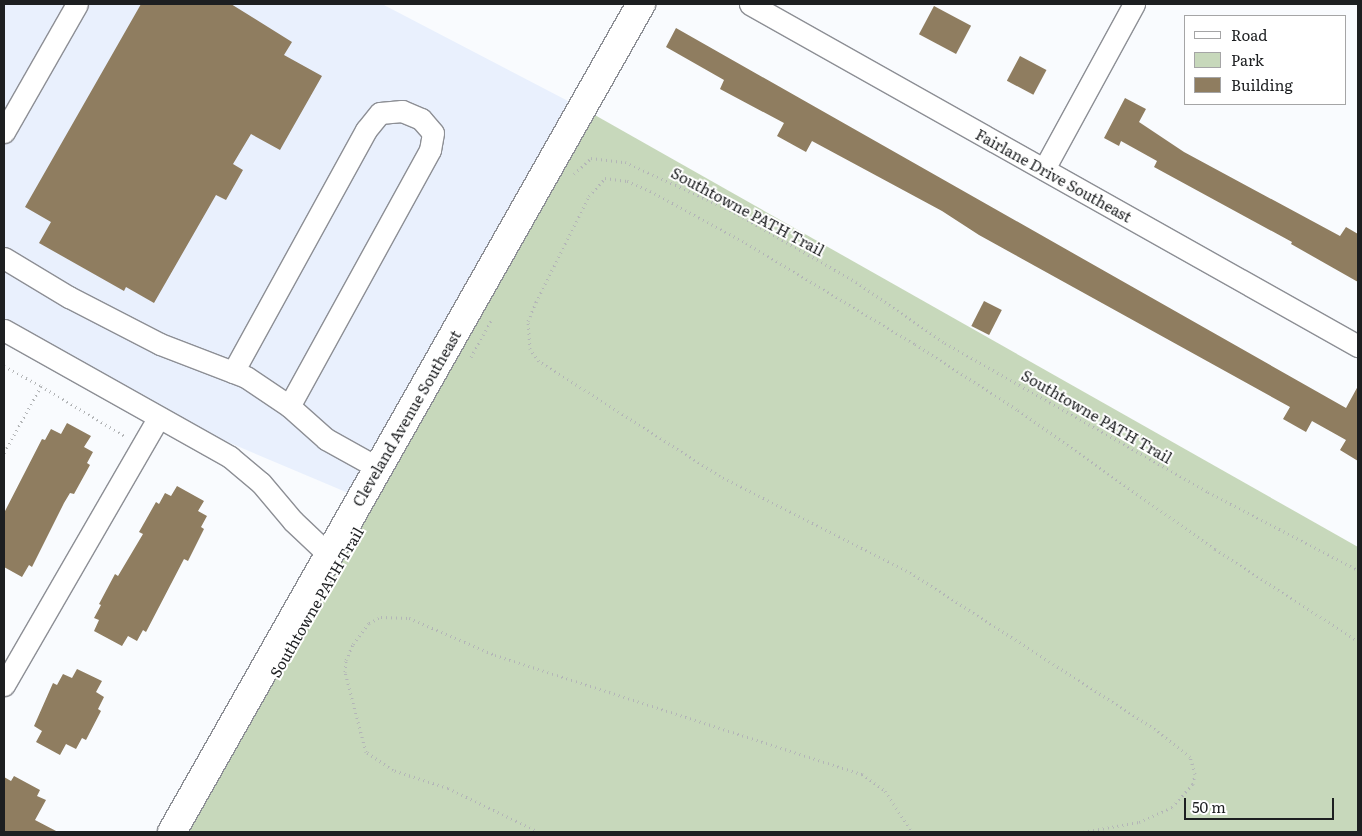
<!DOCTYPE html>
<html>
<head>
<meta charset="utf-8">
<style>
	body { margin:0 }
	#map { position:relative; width:1362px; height:836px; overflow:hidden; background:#f9fbfe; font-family:Literata,serif }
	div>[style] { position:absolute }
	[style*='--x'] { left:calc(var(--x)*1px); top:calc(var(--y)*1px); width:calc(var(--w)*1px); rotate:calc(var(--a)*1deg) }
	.built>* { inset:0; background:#e9f0fd }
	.green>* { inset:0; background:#c7d8bb }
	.building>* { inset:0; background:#8f7d60; transform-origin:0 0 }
	.path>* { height:3px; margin-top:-1.5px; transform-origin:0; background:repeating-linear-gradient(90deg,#b3b5b7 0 1px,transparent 0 5px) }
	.roads { filter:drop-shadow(1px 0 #8d8f95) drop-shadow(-1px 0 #8d8f95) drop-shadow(0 1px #8d8f95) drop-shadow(0 -1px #8d8f95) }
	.street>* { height:21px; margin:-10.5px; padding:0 10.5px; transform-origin:10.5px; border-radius:10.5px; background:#fff }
	.secondary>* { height:28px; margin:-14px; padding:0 14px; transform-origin:14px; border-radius:14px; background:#fff }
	span { translate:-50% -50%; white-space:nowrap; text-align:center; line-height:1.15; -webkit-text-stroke:4px #fff; paint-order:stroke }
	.street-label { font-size:15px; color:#1d1f21 }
	.frame { position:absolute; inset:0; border:5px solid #1d1f21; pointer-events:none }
	.legend { position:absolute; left:1184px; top:15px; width:162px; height:90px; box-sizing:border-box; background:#fff; border:1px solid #a5a5a6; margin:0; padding:6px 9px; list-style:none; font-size:15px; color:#1d1f21 }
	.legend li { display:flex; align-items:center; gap:10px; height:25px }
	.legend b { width:25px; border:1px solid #a5a5a6 }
	.scale { position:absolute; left:1184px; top:798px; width:150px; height:22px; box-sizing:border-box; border:2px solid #1d1f21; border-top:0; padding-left:6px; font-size:15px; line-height:18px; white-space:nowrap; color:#1d1f21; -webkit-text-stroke:4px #fff; paint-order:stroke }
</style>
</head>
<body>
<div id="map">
	<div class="built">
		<i style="clip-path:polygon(4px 4px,382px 4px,593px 114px,353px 495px,114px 394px,4px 336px)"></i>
	</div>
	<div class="green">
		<i style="clip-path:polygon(593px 114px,1358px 547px,1358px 832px,163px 832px)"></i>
	</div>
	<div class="building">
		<i style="clip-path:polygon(141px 4px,231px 4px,292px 42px,284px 55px,322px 76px,280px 150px,251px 134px,233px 164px,243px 170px,226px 200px,216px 195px,154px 303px,126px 287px,124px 291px,39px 243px,51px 222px,25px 207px)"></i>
		<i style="left:934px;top:6px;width:42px;height:32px;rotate:28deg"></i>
		<i style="clip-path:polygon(676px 28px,1346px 408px,1358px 386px,1358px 461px,1340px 450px,1346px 440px,1312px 421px,1306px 432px,1283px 419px,1290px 407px,979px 235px,942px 211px,812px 141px,806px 152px,777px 136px,784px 123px,720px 89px,724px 80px,666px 47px)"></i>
		<i style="left:1020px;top:56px;width:30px;height:28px;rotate:28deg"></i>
		<i style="clip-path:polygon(1125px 98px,1146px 109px,1139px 122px,1184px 152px,1340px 236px,1346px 227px,1358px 234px,1358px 282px,1291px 244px,1292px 242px,1154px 167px,1157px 161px,1121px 141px,1119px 146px,1104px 138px)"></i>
		<i style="left:984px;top:301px;width:20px;height:28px;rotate:27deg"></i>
		<i style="clip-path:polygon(67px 423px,91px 436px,84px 447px,93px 452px,87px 463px,90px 465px,74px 494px,70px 493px,64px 503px,32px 567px,29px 565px,22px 577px,4px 567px,4px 513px,42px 439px,45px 440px,51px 429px,61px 434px)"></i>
		<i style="clip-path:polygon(177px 486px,204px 501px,198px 511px,207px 516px,201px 527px,204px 529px,188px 561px,184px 559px,146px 632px,143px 630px,137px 641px,128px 636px,122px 646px,94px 631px,99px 620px,94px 618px,101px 605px,99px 604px,115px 574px,118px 576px,143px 534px,139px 532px,156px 502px,159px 504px,165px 493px,171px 496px)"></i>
		<i style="clip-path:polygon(77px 669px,102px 681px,96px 692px,104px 697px,98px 709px,101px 711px,86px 740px,82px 738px,76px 749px,66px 744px,60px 755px,36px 742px,42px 731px,34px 726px,53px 683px,57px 685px,63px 674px,72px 678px)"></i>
		<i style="clip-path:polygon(14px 776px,40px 790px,37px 796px,46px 800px,35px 820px,58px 832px,4px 832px,4px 777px,11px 781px)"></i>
	</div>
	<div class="path">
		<i style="--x:574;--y:174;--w:23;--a:-43"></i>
		<i style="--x:591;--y:158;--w:34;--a:7"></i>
		<i style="--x:625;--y:162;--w:115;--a:24.6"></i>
		<i style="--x:730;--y:210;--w:145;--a:29.7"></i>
		<i style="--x:856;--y:282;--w:108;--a:34.4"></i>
		<i style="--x:945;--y:343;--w:302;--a:29.5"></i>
		<i style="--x:1208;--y:492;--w:169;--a:27.5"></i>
		<i style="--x:471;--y:357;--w:43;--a:-61.1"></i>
		<i style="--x:4;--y:366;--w:42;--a:28.4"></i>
		<i style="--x:41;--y:386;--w:77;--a:118.9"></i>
		<i style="--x:41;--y:386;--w:98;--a:30.8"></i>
		<i style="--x:539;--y:832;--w:101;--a:-154.2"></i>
		<i style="--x:448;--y:788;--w:58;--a:-161.9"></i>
		<i style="--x:393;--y:770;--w:32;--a:-146"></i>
		<i style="--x:366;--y:752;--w:83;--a:-104.7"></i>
		<i style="--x:345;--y:672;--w:12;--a:-85"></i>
		<i style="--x:346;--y:660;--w:17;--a:-66"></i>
		<i style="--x:353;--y:644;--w:26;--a:-53"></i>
		<i style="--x:369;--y:623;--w:13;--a:-27"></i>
		<i style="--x:381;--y:617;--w:28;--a:2"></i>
		<i style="--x:409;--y:618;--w:94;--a:23.3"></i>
		<i style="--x:495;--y:655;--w:386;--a:18"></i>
		<i style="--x:862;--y:774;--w:29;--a:36"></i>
		<i style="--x:885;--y:791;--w:49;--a:56.6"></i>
		<i style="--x:1083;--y:832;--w:57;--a:-10.1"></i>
		<i style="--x:1139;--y:822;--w:36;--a:-24"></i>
		<i style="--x:1172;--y:807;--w:31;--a:-48"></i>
		<i style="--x:1193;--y:784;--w:10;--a:-79"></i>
		<i style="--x:1195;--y:774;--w:18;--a:-106"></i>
		<i style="--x:1190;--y:757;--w:45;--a:-141.3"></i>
		<i style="--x:1155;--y:729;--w:290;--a:-147.4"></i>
		<i style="--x:911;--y:573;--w:214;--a:-153.1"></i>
		<i style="--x:720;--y:476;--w:214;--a:-147.6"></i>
		<i style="--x:539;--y:361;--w:15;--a:-127"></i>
		<i style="--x:530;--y:349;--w:28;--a:-94"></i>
		<i style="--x:528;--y:321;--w:21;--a:-67"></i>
		<i style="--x:536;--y:302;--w:119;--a:-63.4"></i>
		<i style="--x:589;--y:196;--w:24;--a:-48"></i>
		<i style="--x:605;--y:178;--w:22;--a:8"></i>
		<i style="--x:627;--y:181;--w:25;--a:23"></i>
		<i style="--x:650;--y:191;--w:109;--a:28.4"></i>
		<i style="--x:746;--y:243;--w:197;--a:30.9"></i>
		<i style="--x:915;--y:344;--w:122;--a:32.7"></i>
		<i style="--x:1018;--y:410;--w:241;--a:35.2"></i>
		<i style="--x:1215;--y:549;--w:170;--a:32.8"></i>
	</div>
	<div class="roads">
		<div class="street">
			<i style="--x:750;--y:4;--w:698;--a:29.36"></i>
			<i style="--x:4;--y:132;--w:147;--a:-60.3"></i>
			<i style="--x:1044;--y:169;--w:188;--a:-61.4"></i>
			<i style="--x:4;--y:258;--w:76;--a:31"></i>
			<i style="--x:69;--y:297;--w:102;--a:27.3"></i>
			<i style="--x:160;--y:344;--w:92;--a:21"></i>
			<i style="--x:246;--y:377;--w:52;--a:34"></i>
			<i style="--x:289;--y:406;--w:50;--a:41.7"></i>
			<i style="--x:326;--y:439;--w:60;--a:29.1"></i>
			<i style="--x:4;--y:330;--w:259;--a:29.3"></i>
			<i style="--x:230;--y:457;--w:40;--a:40"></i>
			<i style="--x:261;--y:483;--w:50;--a:49.9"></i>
			<i style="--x:293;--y:521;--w:50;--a:43.4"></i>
			<i style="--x:233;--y:372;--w:276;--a:-61.2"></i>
			<i style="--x:366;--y:130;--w:22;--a:-51"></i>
			<i style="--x:380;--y:113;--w:22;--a:-5"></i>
			<i style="--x:402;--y:111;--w:21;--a:23"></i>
			<i style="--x:421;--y:119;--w:18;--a:49"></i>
			<i style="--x:433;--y:133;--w:17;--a:100"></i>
			<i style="--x:430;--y:150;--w:292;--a:118.8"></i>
			<i style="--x:4;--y:685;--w:308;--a:-60"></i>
		</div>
		<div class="secondary">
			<i style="--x:172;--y:832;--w:952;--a:-60.47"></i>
		</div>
	</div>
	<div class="street-label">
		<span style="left:1054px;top:175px;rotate:29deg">Fairlane Drive Southeast</span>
		<span style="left:748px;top:211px;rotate:28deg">Southtowne PATH Trail</span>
		<span style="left:1097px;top:416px;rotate:30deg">Southtowne PATH Trail</span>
		<span style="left:406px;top:418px;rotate:-60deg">Cleveland Avenue Southeast</span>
		<span style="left:316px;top:602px;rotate:-60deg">Southtowne PATH Trail</span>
	</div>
	<div class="frame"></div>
	<ul class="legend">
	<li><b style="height:6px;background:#fff"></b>Road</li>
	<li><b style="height:14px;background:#c7d8bb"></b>Park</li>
	<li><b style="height:14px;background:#8f7d60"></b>Building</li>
	</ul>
	<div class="scale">50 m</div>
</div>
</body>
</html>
